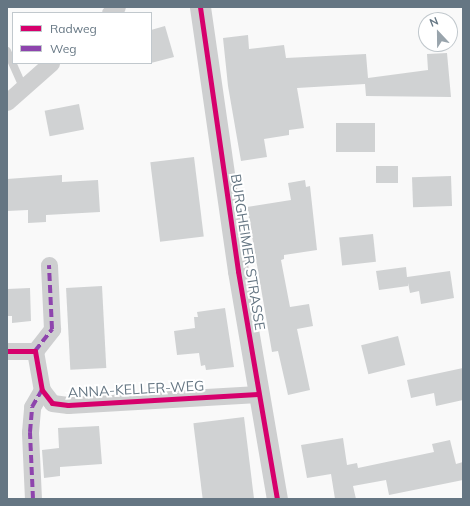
<!DOCTYPE html>
<html>
<head>
<meta charset="utf-8">
<style>
	body { margin:0 }
	#map { position:relative; width:470px; height:506px; overflow:hidden; background:#f9f9f9; font-family:Mulish,sans-serif }
	div>[style] { position:absolute }
	[style*='--x'] { left:calc(var(--x)*1px); top:calc(var(--y)*1px); width:calc(var(--w)*1px); rotate:calc(var(--a)*1deg) }
	.building>* { inset:0; background:#d0d2d3; transform-origin:0 0 }
	.service>* { height:8px; margin:-4px; padding:0 4px; transform-origin:4px; border-radius:4px; background:#cecfd0 }
	.minor>* { height:17px; margin:-8.5px; padding:0 8.5px; transform-origin:8.5px; border-radius:8.5px; background:#cecfd0 }
	.tertiary>* { height:21px; margin:-10.5px; padding:0 10.5px; transform-origin:10.5px; border-radius:10.5px; background:#cecfd0 }
	.quiet>* { height:4px; margin-top:-2px; transform-origin:0; background:repeating-linear-gradient(90deg,#8e44ad 0 8px,transparent 0 12px) }
	.cycleway>* { height:5px; margin:-2.5px; padding:0 2.5px; transform-origin:2.5px; border-radius:2.5px; background:#d6006c }
	span { translate:-50% -50%; white-space:nowrap; text-align:center; line-height:1.15; -webkit-text-stroke:4px #fff; paint-order:stroke }
	.street-label { font-size:14px; color:#657683 }
	.frame { position:absolute; inset:0; border:8px solid #657683; pointer-events:none }
	.legend { position:absolute; left:12px; top:12px; width:140px; height:52px; box-sizing:border-box; background:#fff; border:1px solid #c1c8cd; margin:0; padding:5px 7px; list-style:none; font-size:12px; color:#657683 }
	.legend li { display:flex; align-items:center; gap:8px; height:20px }
	.legend b { width:20px; border:1px solid #c1c8cd }
	.north { position:absolute; left:418px; top:12px; width:40px; height:40px; box-sizing:border-box; background:#fff; border:1px solid #c1c8cd; border-radius:50%; rotate:338deg; font-size:11px; font-weight:700; line-height:16px; text-align:center; color:#657683 }
	.north::after { content:''; display:block; margin:auto; width:14px; height:18px; background:#99a4ac; clip-path:polygon(50% 0,100% 100%,50% 72%,0 100%) }
</style>
</head>
<body>
<div id="map">
	<div class="building">
		<i style="clip-path:polygon(165px 26px,174px 57px,151px 63px,151px 30px)"></i>
		<i style="clip-path:polygon(248px 35px,249px 49px,284px 45px,286px 58px,366px 54px,368px 78px,428px 70px,427px 54px,447px 53px,451px 97px,366px 96px,365px 84px,297px 88px,304px 128px,289px 130px,289px 135px,264px 139px,267px 157px,241px 161px,228px 86px,223px 38px)"></i>
		<i style="left:79px;top:104px;width:26px;height:35px;rotate:79deg"></i>
		<i style="left:375px;top:123px;width:29px;height:39px;rotate:90deg"></i>
		<i style="left:194px;top:157px;width:80px;height:44px;rotate:83deg"></i>
		<i style="left:398px;top:166px;width:17px;height:22px;rotate:90deg"></i>
		<i style="clip-path:polygon(62px 175px,62px 182px,98px 180px,100px 212px,46px 215px,46px 222px,28px 223px,28px 210px,7px 211px,7px 179px)"></i>
		<i style="left:451px;top:176px;width:30px;height:39px;rotate:88deg"></i>
		<i style="clip-path:polygon(305px 180px,306px 187px,310px 186px,317px 250px,284px 255px,284px 259px,281px 260px,290px 307px,309px 304px,313px 326px,297px 329px,310px 390px,288px 395px,278px 351px,272px 352px,247px 207px,291px 200px,288px 183px)"></i>
		<i style="left:373px;top:234px;width:28px;height:34px;rotate:84deg"></i>
		<i style="clip-path:polygon(406px 267px,407px 277px,450px 271px,454px 298px,421px 304px,419px 291px,410px 293px,408px 283px,408px 286px,379px 290px,376px 271px)"></i>
		<i style="left:102px;top:286px;width:82px;height:36px;rotate:87deg"></i>
		<i style="clip-path:polygon(30px 288px,31px 321px,12px 323px,12px 316px,7px 316px,7px 289px)"></i>
		<i style="clip-path:polygon(225px 308px,234px 367px,206px 370px,205px 365px,201px 366px,199px 353px,177px 355px,174px 331px,195px 328px,194px 317px,198px 317px,197px 312px)"></i>
		<i style="left:398px;top:336px;width:30px;height:38px;rotate:76deg"></i>
		<i style="clip-path:polygon(463px 368px,463px 400px,436px 406px,434px 393px,411px 398px,407px 380px)"></i>
		<i style="left:244px;top:417px;width:83px;height:51px;rotate:83deg"></i>
		<i style="clip-path:polygon(99px 426px,102px 464px,60px 467px,60px 476px,44px 478px,42px 450px,59px 448px,58px 428px)"></i>
		<i style="clip-path:polygon(343px 438px,347px 465px,357px 463px,358px 468px,434px 452px,432px 444px,450px 440px,456px 464px,463px 462px,463px 480px,389px 495px,386px 480px,353px 486px,356px 499px,335px 499px,331px 474px,307px 478px,301px 445px)"></i>
	</div>
	<div class="service">
		<i style="--x:7;--y:51;--w:39;--a:66"></i>
	</div>
	<div class="minor">
		<i style="--x:110;--y:13;--w:9;--a:-41"></i>
		<i style="--x:7;--y:102;--w:59;--a:-41.6"></i>
		<i style="--x:7;--y:351;--w:28;--a:0"></i>
		<i style="--x:35;--y:351;--w:40;--a:80"></i>
		<i style="--x:42;--y:390;--w:16;--a:52"></i>
		<i style="--x:52;--y:403;--w:16;--a:7"></i>
		<i style="--x:68;--y:405;--w:190;--a:-3.3"></i>
		<i style="--x:35;--y:351;--w:28;--a:-52"></i>
		<i style="--x:52;--y:329;--w:64;--a:-92.7"></i>
		<i style="--x:33;--y:499;--w:67;--a:-92.6"></i>
		<i style="--x:30;--y:432;--w:25;--a:-85"></i>
		<i style="--x:32;--y:407;--w:20;--a:-60"></i>
	</div>
	<div class="tertiary">
		<i style="--x:200;--y:7;--w:267;--a:81.8"></i>
		<i style="--x:238;--y:271;--w:231;--a:80.3"></i>
	</div>
	<div class="quiet">
		<i style="--x:35;--y:351;--w:28;--a:-52"></i>
		<i style="--x:52;--y:329;--w:64;--a:-92.7"></i>
		<i style="--x:33;--y:499;--w:67;--a:-92.6"></i>
		<i style="--x:30;--y:432;--w:25;--a:-85"></i>
		<i style="--x:32;--y:407;--w:20;--a:-60"></i>
	</div>
	<div class="cycleway">
		<i style="--x:200;--y:7;--w:267;--a:81.8"></i>
		<i style="--x:238;--y:271;--w:231;--a:80.3"></i>
		<i style="--x:7;--y:351;--w:28;--a:0"></i>
		<i style="--x:35;--y:351;--w:40;--a:80"></i>
		<i style="--x:42;--y:390;--w:16;--a:52"></i>
		<i style="--x:52;--y:403;--w:16;--a:7"></i>
		<i style="--x:68;--y:405;--w:190;--a:-3.3"></i>
	</div>
	<div class="street-label">
		<span style="left:248px;top:252px;rotate:81deg">BURGHEIMER STRASSE</span>
		<span style="left:136px;top:389px;rotate:-3deg">ANNA-KELLER-WEG</span>
	</div>
	<div class="frame"></div>
	<ul class="legend">
	<li><b style="height:5px;background:#d6006c"></b>Radweg</li>
	<li><b style="height:5px;background:#8e44ad"></b>Weg</li>
	</ul>
	<div class="north">N</div>
</div>
</body>
</html>
